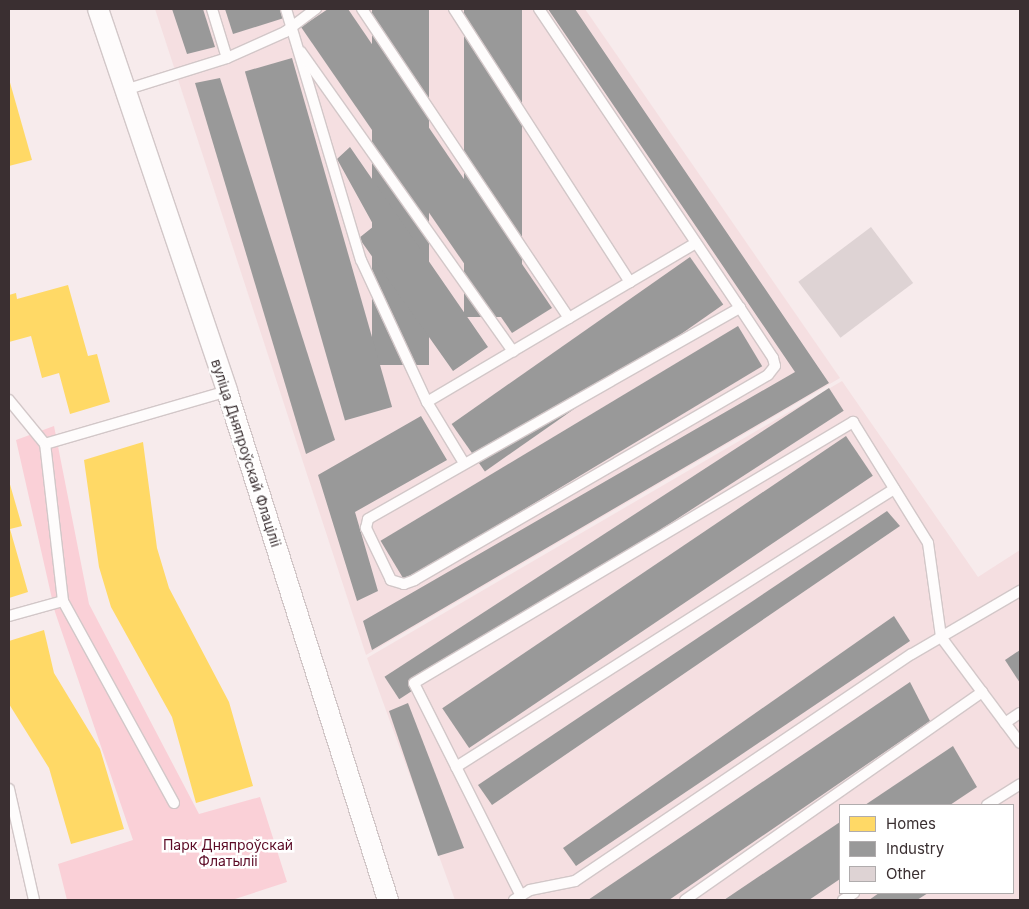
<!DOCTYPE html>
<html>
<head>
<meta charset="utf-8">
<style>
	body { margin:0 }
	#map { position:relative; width:1029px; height:909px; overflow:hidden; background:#f7ebec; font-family:Inter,sans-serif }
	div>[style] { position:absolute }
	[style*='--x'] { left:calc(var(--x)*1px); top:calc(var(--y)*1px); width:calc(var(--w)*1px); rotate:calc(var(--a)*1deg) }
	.built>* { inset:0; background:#f5dfe1 }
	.green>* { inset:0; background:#fad0d7 }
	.homes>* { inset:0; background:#ffd966 }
	.industry>* { inset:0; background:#999; transform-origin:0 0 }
	.building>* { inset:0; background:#ded3d4; transform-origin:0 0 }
	.roads { filter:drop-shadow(1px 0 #d2c7c8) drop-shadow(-1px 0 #d2c7c8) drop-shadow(0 1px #d2c7c8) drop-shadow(0 -1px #d2c7c8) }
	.service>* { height:10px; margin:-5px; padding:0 5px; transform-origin:5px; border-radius:5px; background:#fefcfc }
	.minor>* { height:20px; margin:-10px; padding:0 10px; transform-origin:10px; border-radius:10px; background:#fefcfc }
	span { translate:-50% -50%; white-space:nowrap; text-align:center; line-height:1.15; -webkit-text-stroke:5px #fff; paint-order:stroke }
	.street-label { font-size:14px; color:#3a2f31 }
	.park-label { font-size:14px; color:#5c0b26 }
	.frame { position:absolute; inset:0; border:10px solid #3a2f31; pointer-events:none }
	.legend { position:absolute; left:839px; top:804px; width:175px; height:90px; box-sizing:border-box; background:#fff; border:1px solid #b0acad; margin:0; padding:6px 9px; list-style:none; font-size:15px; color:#3a2f31 }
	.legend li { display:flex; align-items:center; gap:10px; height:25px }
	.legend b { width:25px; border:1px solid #b0acad }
</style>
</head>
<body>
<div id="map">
	<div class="built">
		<i style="clip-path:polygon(155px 9px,585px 9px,840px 378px,366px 655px)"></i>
		<i style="clip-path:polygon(evenodd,842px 381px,978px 577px,1020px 550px,1020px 900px,455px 900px,367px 658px,842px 381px,840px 805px,1013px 805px,1013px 893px,840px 893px,840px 805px)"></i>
	</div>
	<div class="green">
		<i style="clip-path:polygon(54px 426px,89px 604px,199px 814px,260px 797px,287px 882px,232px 900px,67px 900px,58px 864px,133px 840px,55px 612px,16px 440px)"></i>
	</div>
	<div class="homes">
		<i style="clip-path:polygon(9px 79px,32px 160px,9px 166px)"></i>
		<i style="clip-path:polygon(68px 285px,88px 356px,97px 354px,110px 402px,70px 414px,59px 373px,42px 378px,31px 336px,9px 342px,9px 295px,16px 293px,17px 299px)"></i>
		<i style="clip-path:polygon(143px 442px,157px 548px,169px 588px,229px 702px,253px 786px,196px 803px,172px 717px,111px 607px,99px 567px,84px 460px)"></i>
		<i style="clip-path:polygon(9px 481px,22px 526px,10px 529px,28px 592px,9px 598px)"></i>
		<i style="clip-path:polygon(44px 630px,54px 673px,100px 749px,124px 829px,71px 844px,49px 768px,9px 704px,9px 641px)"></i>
	</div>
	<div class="industry">
		<i style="clip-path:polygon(172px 9px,203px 9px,215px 47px,187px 54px)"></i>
		<i style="clip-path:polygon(225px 9px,281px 9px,284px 18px,233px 34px)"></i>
		<i style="clip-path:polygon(328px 9px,348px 9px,552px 308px,512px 333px,301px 27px)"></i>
		<i style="left:372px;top:9px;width:57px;height:356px"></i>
		<i style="left:464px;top:9px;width:58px;height:308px"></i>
		<i style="clip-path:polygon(548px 9px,575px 9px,829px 383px,372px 650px,363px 621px,795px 372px)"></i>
		<i style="left:292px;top:58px;width:363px;height:49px;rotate:74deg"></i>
		<i style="clip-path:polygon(220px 78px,335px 440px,306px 454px,195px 83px)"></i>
		<i style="clip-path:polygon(350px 147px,488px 347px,453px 371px,359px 238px,374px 226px,337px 159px)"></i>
		<i style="left:690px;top:257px;width:58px;height:291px;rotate:55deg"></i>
		<i style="left:738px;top:326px;width:47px;height:417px;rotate:59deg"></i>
		<i style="left:829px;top:388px;width:27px;height:530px;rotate:57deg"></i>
		<i style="clip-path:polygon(421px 416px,447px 460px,355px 512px,378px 591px,357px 601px,318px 475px)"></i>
		<i style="left:846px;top:436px;width:48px;height:487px;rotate:56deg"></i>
		<i style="clip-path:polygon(887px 511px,900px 526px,492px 805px,478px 785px)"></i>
		<i style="clip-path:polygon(894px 616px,910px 641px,576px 866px,563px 848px)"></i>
		<i style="clip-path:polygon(1020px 650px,1020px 683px,1005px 660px)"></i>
		<i style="clip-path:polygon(910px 682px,930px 721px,669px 900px,588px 900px)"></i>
		<i style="clip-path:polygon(408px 703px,464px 848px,438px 856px,389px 711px)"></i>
		<i style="clip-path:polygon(953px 746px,977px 787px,950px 805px,865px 805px)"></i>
		<i style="clip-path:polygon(840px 822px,840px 879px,809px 900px,724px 900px)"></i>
		<i style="clip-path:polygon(879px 893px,928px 893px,917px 900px,869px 900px)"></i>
	</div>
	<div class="building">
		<i style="left:871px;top:227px;width:70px;height:91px;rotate:53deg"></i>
	</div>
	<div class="roads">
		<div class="service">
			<i style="--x:212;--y:9;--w:51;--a:73"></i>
			<i style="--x:286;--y:9;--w:262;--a:73.4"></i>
			<i style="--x:361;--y:260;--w:157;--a:65.1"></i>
			<i style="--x:427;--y:402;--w:71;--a:58.8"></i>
			<i style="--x:362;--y:9;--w:372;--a:56.2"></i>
			<i style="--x:454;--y:9;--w:325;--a:57.2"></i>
			<i style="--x:539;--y:9;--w:360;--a:56.1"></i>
			<i style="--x:740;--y:308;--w:60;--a:56.6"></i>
			<i style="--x:773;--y:358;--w:8;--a:76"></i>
			<i style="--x:775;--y:366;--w:11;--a:128"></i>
			<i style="--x:768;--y:375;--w:408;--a:149.9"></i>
			<i style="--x:415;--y:580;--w:12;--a:160"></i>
			<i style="--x:404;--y:584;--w:14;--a:-163"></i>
			<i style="--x:391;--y:580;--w:58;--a:-115.7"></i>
			<i style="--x:366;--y:528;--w:9;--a:-77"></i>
			<i style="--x:368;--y:519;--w:428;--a:-29.6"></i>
			<i style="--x:301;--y:52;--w:367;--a:54.7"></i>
			<i style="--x:125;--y:90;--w:107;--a:-17.4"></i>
			<i style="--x:227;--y:58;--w:64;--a:-24.1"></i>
			<i style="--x:285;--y:32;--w:39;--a:-37"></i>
			<i style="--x:9;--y:400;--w:57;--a:50.7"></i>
			<i style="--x:427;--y:402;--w:312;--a:-30.6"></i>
			<i style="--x:9;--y:616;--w:56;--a:-15.5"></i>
			<i style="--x:1005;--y:723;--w:18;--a:-34"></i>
			<i style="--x:456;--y:767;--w:519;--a:-32.4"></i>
			<i style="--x:9;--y:789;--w:114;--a:77.3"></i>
			<i style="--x:174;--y:803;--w:230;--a:-118.8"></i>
			<i style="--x:63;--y:601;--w:158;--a:-96.5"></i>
			<i style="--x:45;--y:444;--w:190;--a:-16.2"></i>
			<i style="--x:987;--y:805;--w:39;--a:-32"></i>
			<i style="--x:521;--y:896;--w:238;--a:-116.7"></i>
			<i style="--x:414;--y:683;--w:511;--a:-30.73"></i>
			<i style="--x:853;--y:422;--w:142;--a:58.2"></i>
			<i style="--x:928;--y:543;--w:95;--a:82.1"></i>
			<i style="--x:941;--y:637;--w:132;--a:53.3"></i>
			<i style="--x:514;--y:900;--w:19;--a:-32"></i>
			<i style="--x:530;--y:890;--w:46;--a:-11.3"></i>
			<i style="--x:575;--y:881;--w:406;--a:-34"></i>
			<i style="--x:912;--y:654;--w:125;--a:-30.3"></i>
			<i style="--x:685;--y:900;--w:363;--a:-35"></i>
			<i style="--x:843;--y:900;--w:13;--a:-32"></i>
		</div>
		<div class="minor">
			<i style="--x:98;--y:9;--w:403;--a:71.3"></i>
			<i style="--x:227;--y:391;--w:534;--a:72.45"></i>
		</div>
	</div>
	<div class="street-label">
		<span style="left:246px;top:453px;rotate:72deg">вуліца Дняпроўскай Флаціліі</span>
	</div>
	<div class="park-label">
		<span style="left:228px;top:853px">Парк Дняпроўскай<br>Флатыліі</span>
	</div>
	<div class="frame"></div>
	<ul class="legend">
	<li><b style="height:14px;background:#ffd966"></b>Homes</li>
	<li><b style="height:14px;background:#999"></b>Industry</li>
	<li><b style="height:14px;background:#ded3d4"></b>Other</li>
	</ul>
</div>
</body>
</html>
